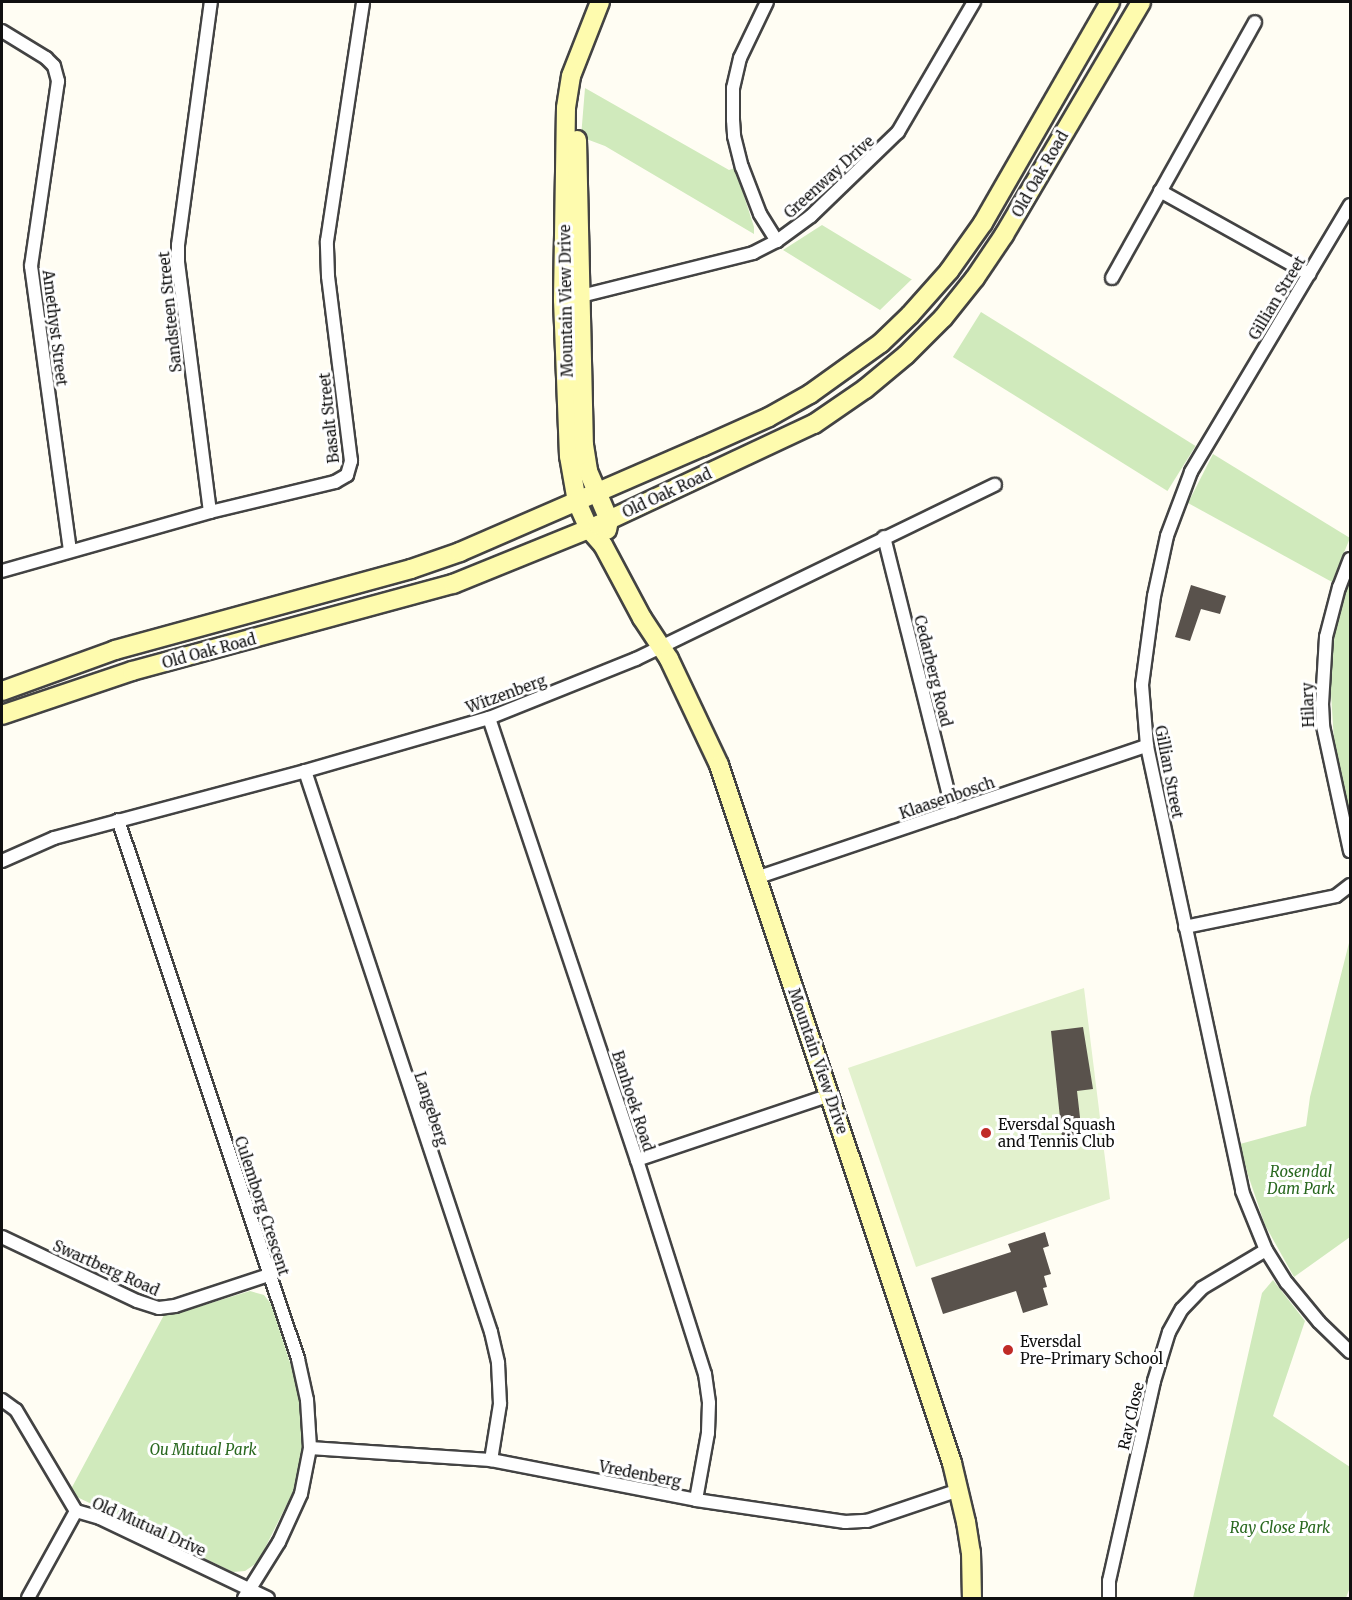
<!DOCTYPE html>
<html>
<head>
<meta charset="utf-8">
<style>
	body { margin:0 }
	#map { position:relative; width:1352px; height:1600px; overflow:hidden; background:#fffdf3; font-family:Merriweather,serif }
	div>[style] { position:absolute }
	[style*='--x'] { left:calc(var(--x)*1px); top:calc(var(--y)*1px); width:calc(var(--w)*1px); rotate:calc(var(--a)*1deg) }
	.green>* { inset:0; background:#d0eabc; transform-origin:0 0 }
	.pitch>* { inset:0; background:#e2f1cd }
	.building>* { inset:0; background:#59524c }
	.roads { filter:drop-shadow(2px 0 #434343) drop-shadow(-2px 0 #434343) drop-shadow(0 2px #434343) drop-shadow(0 -2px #434343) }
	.street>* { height:12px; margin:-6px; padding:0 6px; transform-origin:6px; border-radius:6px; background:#fff }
	.secondary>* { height:18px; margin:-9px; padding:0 9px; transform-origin:9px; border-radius:9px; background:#fefbae }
	.dots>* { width:16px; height:16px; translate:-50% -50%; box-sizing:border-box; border:3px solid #fff; border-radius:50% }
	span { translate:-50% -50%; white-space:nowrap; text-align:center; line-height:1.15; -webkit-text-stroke:6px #fff; paint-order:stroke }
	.street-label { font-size:15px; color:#101010 }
	.poi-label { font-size:15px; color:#101010 }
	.left { translate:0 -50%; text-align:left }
	.park-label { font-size:15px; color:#29681f; font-style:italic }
	.frame { position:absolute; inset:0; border:3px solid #101010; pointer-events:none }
</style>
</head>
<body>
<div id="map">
	<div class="green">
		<i style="clip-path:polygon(585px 88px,729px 170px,735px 168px,754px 227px,754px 234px,605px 146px,581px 137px)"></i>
		<i style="clip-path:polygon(822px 225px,911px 279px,912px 279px,880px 310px,783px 250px)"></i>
		<i style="left:981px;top:312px;width:253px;height:53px;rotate:32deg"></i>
		<i style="clip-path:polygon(1213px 454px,1350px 538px,1332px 582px,1188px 503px)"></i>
		<i style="clip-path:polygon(1350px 578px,1350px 817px,1334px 741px,1330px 677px,1335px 631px)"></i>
		<i style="clip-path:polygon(1350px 939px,1350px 1237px,1294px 1277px,1265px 1225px,1248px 1175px,1240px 1144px,1306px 1126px,1310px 1097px)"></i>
		<i style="clip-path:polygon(1273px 1280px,1305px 1321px,1273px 1416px,1350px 1467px,1350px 1587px,1346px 1598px,1193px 1598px,1262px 1293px)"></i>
		<i style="clip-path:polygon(250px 1291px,264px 1295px,271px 1304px,296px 1381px,302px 1418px,302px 1448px,293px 1492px,258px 1562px,245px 1571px,233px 1572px,77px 1497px,70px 1491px,164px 1315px,178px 1313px)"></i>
	</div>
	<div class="pitch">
		<i style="clip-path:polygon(1084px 988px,1110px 1199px,916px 1267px,848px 1068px)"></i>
	</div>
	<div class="building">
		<i style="clip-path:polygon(1191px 585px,1226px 596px,1220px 614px,1201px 609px,1190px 641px,1175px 637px)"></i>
		<i style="clip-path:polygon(1083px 1027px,1093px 1089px,1077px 1091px,1082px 1135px,1062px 1137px,1051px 1031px)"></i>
		<i style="clip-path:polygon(1045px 1232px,1049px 1246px,1043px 1248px,1051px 1274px,1044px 1276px,1047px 1287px,1043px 1288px,1048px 1305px,1023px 1313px,1016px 1291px,943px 1314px,931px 1278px,1011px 1252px,1008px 1244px)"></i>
	</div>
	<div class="roads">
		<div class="street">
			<i style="--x:767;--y:2;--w:62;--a:115.7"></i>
			<i style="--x:740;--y:58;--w:31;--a:103"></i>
			<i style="--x:733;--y:88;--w:32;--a:90"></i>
			<i style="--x:733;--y:120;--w:16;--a:86"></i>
			<i style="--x:734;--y:136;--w:32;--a:76"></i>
			<i style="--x:742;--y:167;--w:50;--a:69"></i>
			<i style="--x:760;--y:214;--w:32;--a:58"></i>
			<i style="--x:2;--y:31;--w:52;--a:31.5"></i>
			<i style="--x:46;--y:58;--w:11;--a:45"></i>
			<i style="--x:54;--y:66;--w:16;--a:75"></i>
			<i style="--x:58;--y:81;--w:187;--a:98.3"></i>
			<i style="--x:31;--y:266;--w:287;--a:82.2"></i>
			<i style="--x:1160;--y:191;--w:171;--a:29.1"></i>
			<i style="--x:1350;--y:205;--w:311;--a:120.8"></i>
			<i style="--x:1191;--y:472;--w:68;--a:110.6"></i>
			<i style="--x:1167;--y:536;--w:61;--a:102.2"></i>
			<i style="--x:1154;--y:596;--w:90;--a:97.7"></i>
			<i style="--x:1142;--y:685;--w:61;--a:85.3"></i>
			<i style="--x:1147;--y:746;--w:455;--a:77.9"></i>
			<i style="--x:1242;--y:1191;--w:64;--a:67.9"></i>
			<i style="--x:1266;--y:1250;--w:39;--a:58"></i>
			<i style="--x:1287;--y:1283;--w:50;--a:50.6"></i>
			<i style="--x:1319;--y:1322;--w:43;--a:44.1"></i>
			<i style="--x:1112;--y:278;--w:293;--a:-60.8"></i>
			<i style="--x:573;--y:298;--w:186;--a:-14"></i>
			<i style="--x:753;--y:253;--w:27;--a:-27"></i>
			<i style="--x:777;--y:241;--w:42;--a:-36.3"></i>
			<i style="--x:811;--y:216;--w:121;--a:-44"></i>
			<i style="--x:898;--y:132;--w:151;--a:-59.7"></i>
			<i style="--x:210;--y:512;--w:251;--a:-97.3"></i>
			<i style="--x:178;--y:263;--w:18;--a:-90"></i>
			<i style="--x:178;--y:245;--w:245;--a:-82.3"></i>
			<i style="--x:884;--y:537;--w:283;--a:75.9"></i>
			<i style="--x:1350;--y:559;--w:30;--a:111"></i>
			<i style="--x:1339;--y:587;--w:52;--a:104.6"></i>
			<i style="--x:1326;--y:637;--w:67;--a:93.4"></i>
			<i style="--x:1322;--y:704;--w:22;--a:87"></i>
			<i style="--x:1323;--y:726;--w:128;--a:77.8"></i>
			<i style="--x:2;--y:571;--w:216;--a:-15.8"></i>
			<i style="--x:210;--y:512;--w:129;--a:-13.5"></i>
			<i style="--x:335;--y:482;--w:14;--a:-30"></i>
			<i style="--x:347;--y:475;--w:15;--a:-74"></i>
			<i style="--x:351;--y:461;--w:186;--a:-97.1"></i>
			<i style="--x:328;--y:276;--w:35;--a:-92"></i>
			<i style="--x:327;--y:241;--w:242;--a:-81.4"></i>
			<i style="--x:489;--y:718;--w:466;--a:71.5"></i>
			<i style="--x:637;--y:1160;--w:225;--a:72.4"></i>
			<i style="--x:705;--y:1374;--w:29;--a:82"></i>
			<i style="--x:709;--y:1403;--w:30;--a:92"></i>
			<i style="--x:708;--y:1433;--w:68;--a:100.2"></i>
			<i style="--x:305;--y:771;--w:591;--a:71.66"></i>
			<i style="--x:491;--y:1332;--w:32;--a:77"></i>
			<i style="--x:498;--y:1363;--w:41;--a:87.2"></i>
			<i style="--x:500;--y:1404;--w:57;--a:99.1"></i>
			<i style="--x:118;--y:820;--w:568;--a:71.53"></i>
			<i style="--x:298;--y:1359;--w:42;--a:77.6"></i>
			<i style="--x:307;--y:1400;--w:48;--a:86.4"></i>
			<i style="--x:310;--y:1448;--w:47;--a:101.1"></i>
			<i style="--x:301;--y:1494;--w:53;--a:114.6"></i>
			<i style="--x:279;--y:1542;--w:66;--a:122"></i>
			<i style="--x:2;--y:861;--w:57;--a:-23.9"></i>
			<i style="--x:54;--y:838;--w:260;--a:-14.9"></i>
			<i style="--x:305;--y:771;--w:191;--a:-16.1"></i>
			<i style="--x:489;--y:718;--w:158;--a:-21.9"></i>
			<i style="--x:636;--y:659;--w:399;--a:-25.9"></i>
			<i style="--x:756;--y:878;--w:413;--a:-18.7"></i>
			<i style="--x:1185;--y:927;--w:154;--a:-11.6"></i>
			<i style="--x:1336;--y:896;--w:18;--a:-38"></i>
			<i style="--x:637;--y:1160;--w:204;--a:-18.6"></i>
			<i style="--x:2;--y:1237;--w:149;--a:25.4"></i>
			<i style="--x:137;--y:1301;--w:23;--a:18"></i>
			<i style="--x:159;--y:1308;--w:16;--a:-7"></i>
			<i style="--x:175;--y:1306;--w:99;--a:-18.3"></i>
			<i style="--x:2;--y:1400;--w:17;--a:36"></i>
			<i style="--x:16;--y:1410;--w:117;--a:59.3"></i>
			<i style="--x:310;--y:1448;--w:181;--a:3.8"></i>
			<i style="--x:491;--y:1460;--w:209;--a:11"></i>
			<i style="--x:696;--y:1500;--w:151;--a:8.4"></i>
			<i style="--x:845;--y:1522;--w:22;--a:-3"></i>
			<i style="--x:867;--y:1521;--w:97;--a:-18.6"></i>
			<i style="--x:76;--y:1511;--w:25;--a:16"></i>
			<i style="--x:100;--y:1518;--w:186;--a:25.5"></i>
			<i style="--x:28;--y:1598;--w:99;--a:-61.1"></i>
			<i style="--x:1109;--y:1598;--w:17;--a:-90"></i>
			<i style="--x:1109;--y:1581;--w:205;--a:-77.3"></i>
			<i style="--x:1154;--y:1381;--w:51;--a:-73"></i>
			<i style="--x:1169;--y:1332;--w:26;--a:-61"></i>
			<i style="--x:1182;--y:1309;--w:29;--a:-46"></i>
			<i style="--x:1202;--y:1288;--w:74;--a:-30.7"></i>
		</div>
		<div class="secondary">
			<i style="--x:600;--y:2;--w:79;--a:111.4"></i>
			<i style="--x:571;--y:76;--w:32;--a:99"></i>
			<i style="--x:566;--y:108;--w:192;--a:90.9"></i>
			<i style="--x:563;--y:300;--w:156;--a:87.8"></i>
			<i style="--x:569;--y:456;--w:47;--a:80.1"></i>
			<i style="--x:577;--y:502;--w:30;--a:66"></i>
			<i style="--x:589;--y:529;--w:21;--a:49"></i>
			<i style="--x:603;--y:545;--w:83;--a:61.9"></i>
			<i style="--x:642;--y:618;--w:49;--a:56.6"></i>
			<i style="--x:669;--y:659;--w:117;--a:64.7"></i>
			<i style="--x:719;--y:765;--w:736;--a:71.54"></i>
			<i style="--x:952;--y:1463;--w:61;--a:76.7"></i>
			<i style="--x:966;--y:1522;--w:30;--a:81"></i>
			<i style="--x:971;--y:1552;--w:46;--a:88.8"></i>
			<i style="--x:577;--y:140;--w:305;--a:88.7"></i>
			<i style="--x:584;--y:445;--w:26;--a:81"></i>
			<i style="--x:588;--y:471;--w:53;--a:66.8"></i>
			<i style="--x:609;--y:520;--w:10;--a:101"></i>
			<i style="--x:2;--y:691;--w:120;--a:-19.9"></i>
			<i style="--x:115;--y:650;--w:307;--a:-15.3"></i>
			<i style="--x:411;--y:569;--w:52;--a:-19.1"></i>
			<i style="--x:460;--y:552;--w:264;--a:-23.5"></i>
			<i style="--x:702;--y:447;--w:73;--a:-24.1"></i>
			<i style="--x:769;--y:417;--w:47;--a:-29.3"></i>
			<i style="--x:810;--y:394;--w:87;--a:-35.7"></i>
			<i style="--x:881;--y:343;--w:40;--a:-44"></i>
			<i style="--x:910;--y:315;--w:59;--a:-48.4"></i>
			<i style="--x:949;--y:271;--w:59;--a:-54.7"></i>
			<i style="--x:983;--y:223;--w:255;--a:-60.1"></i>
			<i style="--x:2;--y:715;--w:137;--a:-18.7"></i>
			<i style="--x:132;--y:671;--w:333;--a:-15.2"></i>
			<i style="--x:453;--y:584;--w:157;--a:-22.1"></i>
			<i style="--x:598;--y:525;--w:238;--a:-25.1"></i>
			<i style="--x:814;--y:424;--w:62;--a:-34.5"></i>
			<i style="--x:865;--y:389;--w:53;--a:-39.7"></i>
			<i style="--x:906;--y:355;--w:52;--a:-45"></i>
			<i style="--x:943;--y:318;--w:51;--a:-51.3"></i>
			<i style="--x:975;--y:278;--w:52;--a:-56"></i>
			<i style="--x:1004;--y:235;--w:270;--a:-59.5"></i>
		</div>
	</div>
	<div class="dots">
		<i style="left:986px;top:1133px;background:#c02b27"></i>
		<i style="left:1008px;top:1350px;background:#c02b27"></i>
	</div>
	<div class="street-label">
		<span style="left:1040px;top:174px;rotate:-60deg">Old Oak Road</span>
		<span style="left:829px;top:177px;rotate:-42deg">Greenway Drive</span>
		<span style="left:1277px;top:298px;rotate:-59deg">Gillian Street</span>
		<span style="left:566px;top:301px;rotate:-91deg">Mountain View Drive</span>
		<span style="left:170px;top:312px;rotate:-96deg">Sandsteen Street</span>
		<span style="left:55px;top:328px;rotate:83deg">Amethyst Street</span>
		<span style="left:329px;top:418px;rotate:-96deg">Basalt Street</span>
		<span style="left:667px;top:493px;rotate:-25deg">Old Oak Road</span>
		<span style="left:209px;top:651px;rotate:-15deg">Old Oak Road</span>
		<span style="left:933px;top:671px;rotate:76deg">Cedarberg Road</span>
		<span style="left:506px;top:694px;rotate:-20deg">Witzenberg</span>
		<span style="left:1308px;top:705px;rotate:-92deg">Hilary</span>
		<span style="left:1169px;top:772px;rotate:79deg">Gillian Street</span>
		<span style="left:947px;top:798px;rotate:-19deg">Klaasenbosch</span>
		<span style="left:818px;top:1061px;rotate:71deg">Mountain View Drive</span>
		<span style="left:633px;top:1101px;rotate:72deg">Banhoek Road</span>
		<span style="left:431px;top:1109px;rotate:72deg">Langeberg</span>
		<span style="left:262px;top:1206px;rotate:72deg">Culemborg Crescent</span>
		<span style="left:106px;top:1268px;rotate:24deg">Swartberg Road</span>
		<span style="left:1131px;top:1416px;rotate:-77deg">Ray Close</span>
		<span style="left:640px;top:1474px;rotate:11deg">Vredenberg</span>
		<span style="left:149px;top:1527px;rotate:24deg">Old Mutual Drive</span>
	</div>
	<div class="poi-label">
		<span class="left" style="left:998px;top:1133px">Eversdal Squash<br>and Tennis Club</span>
		<span class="left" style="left:1020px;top:1350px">Eversdal<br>Pre-Primary School</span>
	</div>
	<div class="park-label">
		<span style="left:1301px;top:1180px">Rosendal<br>Dam Park</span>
		<span style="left:203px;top:1450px">Ou Mutual Park</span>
		<span style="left:1280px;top:1528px">Ray Close Park</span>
	</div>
	<div class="frame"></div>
</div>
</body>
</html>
